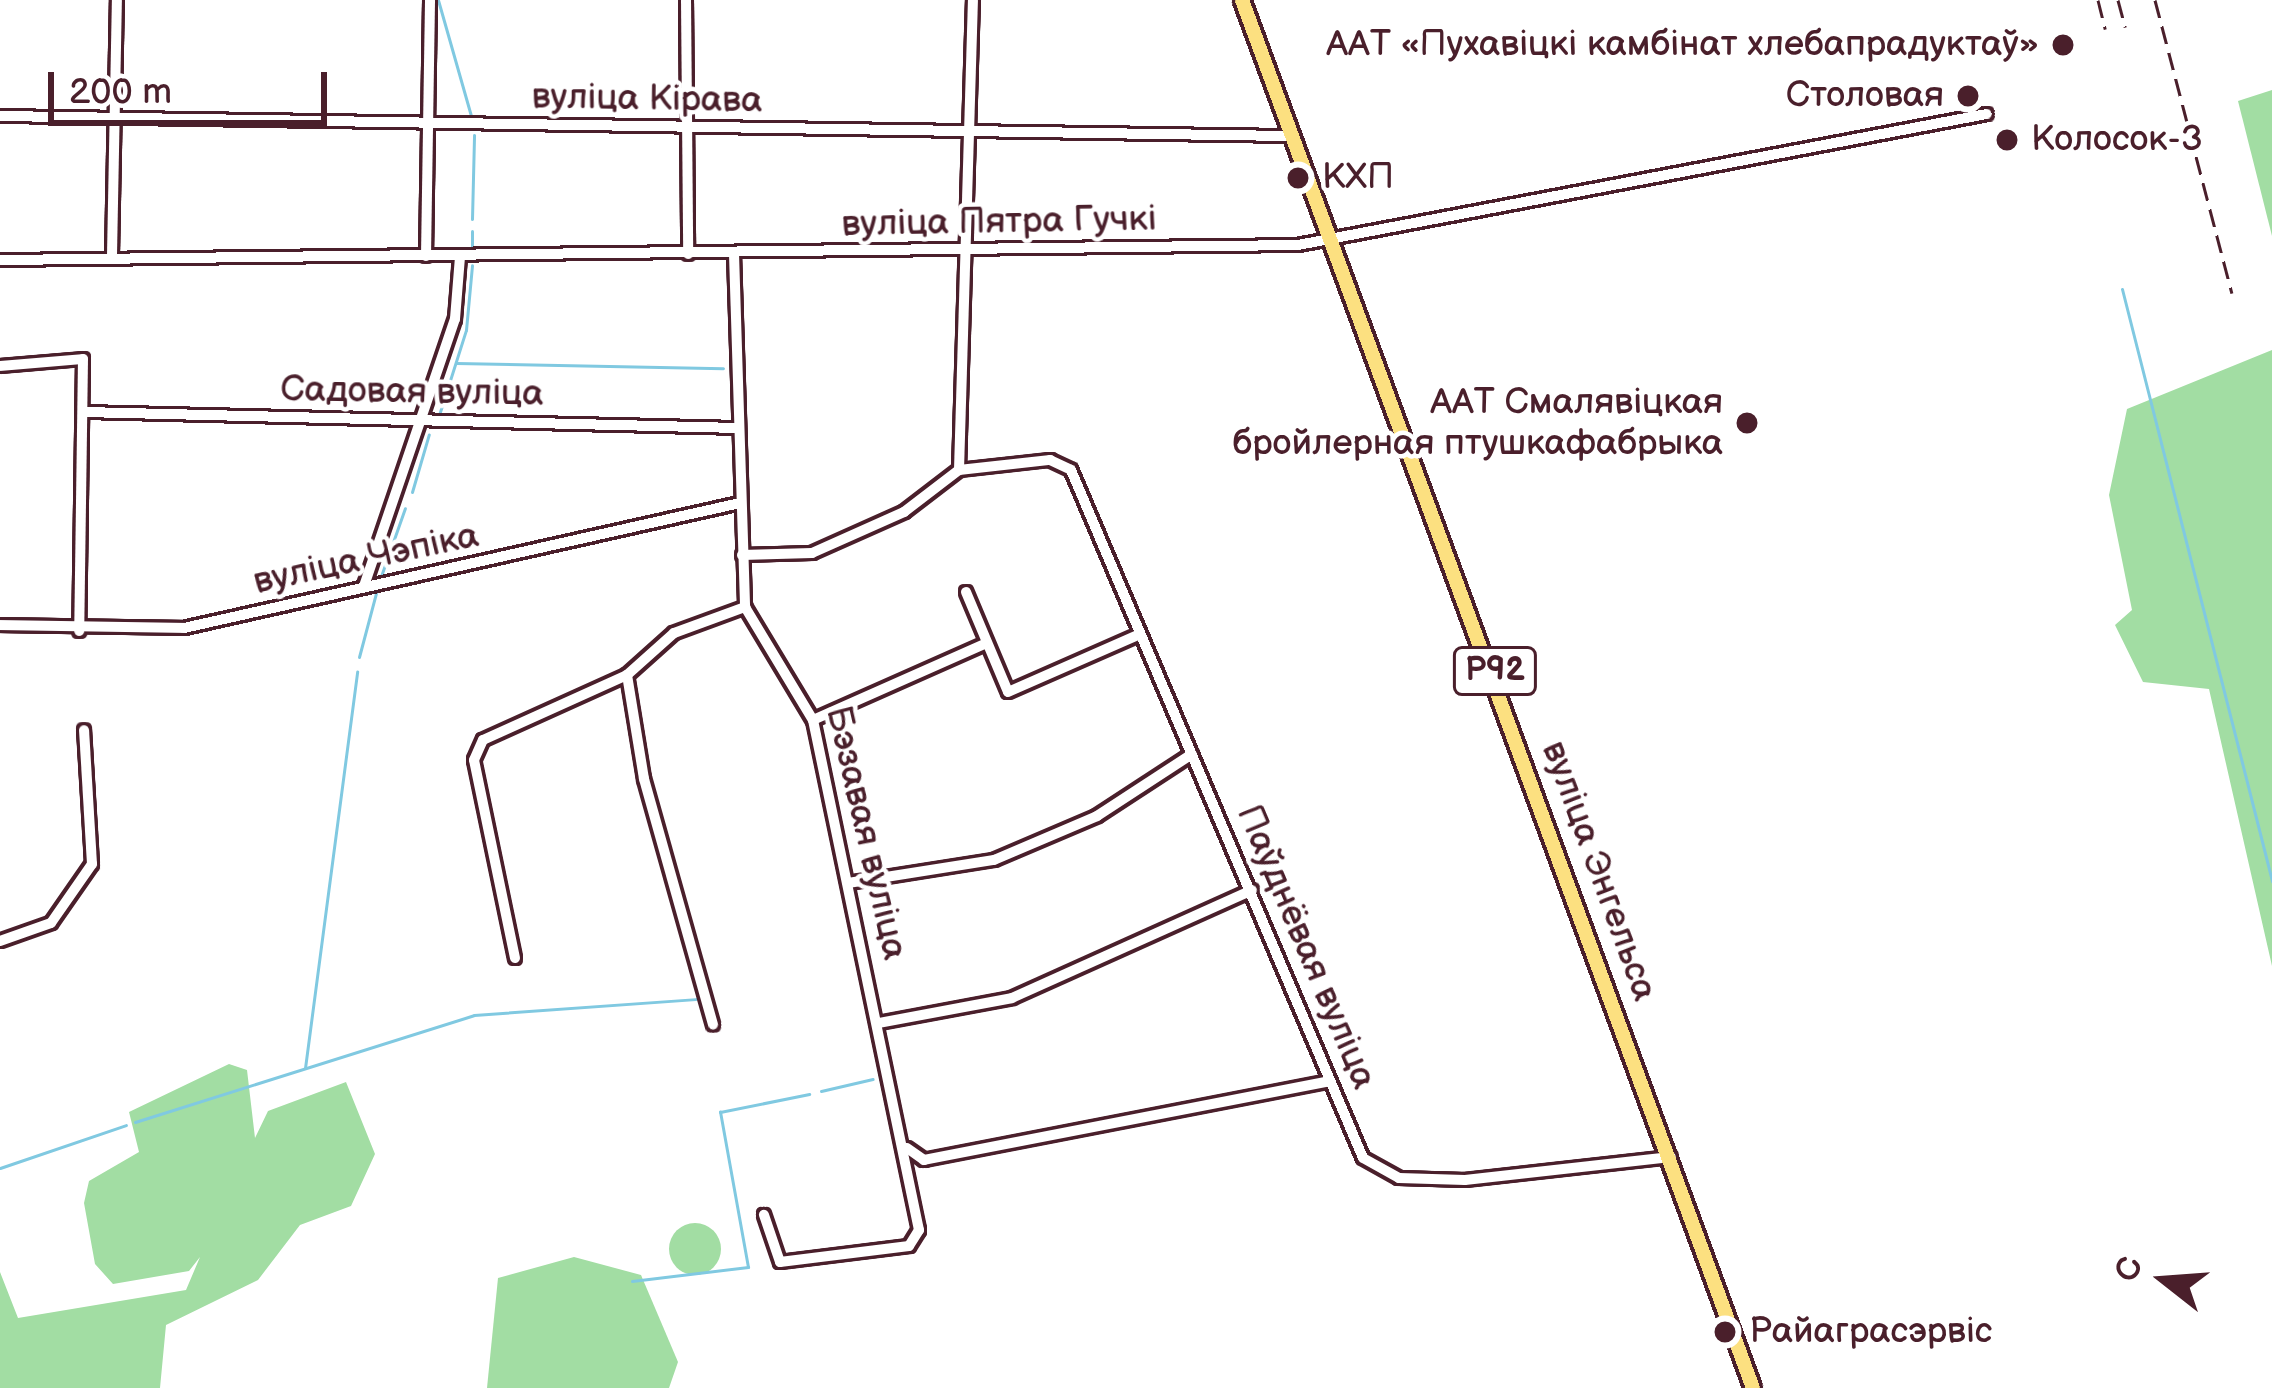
<!DOCTYPE html>
<html>
<head>
<meta charset="utf-8">
<style>
	body { margin:0 }
	#map { position:relative; width:2272px; height:1388px; overflow:hidden; background:#fff; font-family:"Balsamiq Sans",sans-serif }
	div>[style] { position:absolute }
	[style*='--x'] { left:calc(var(--x)*1px); top:calc(var(--y)*1px); width:calc(var(--w)*1px); rotate:calc(var(--a)*1deg) }
	.green>* { inset:0; background:#a2dda3 }
	.round { border-radius:50% }
	.stream>* { height:3px; margin:-1.5px; padding:0 1.5px; transform-origin:1.5px; border-radius:1.5px; background:#80c9e1 }
	.roads { filter:drop-shadow(3px 0 #4a1f2b) drop-shadow(-3px 0 #4a1f2b) drop-shadow(0 3px #4a1f2b) drop-shadow(0 -3px #4a1f2b) }
	.minor>* { height:10px; margin:-5px; padding:0 5px; transform-origin:5px; border-radius:5px; background:#fff }
	.major>* { height:14px; margin:-7px; padding:0 7px; transform-origin:7px; border-radius:7px; background:#fce080 }
	.rail>* { height:3px; margin-top:-1.5px; transform-origin:0; background:repeating-linear-gradient(90deg,#4a1f2b 0 18px,transparent 0 27px) }
	.dots>* { width:33px; height:33px; translate:-50% -50%; box-sizing:border-box; border:6px solid #fff; border-radius:50% }
	span { translate:-50% -50%; white-space:nowrap; text-align:center; line-height:1.15; -webkit-text-stroke:9px #fff; paint-order:stroke }
	.shield-label span { padding:3px 9px; background:#fff; border:3px solid; border-radius:9px; -webkit-text-stroke-width:0 }
	.shield-label { font-size:33px; color:#4a1f2b; font-weight:700 }
	.poi-label { font-size:36px; color:#4a1f2b }
	.right { translate:-100% -50%; text-align:right }
	.left { translate:0 -50%; text-align:left }
	.street-label { font-size:36px; color:#4a1f2b }
	.north { position:absolute; left:2104px; top:1220px; width:120px; height:120px; -webkit-text-stroke:9px #fff; paint-order:stroke; rotate:287deg; font-size:33px; font-weight:700; line-height:48px; text-align:center; color:#4a1f2b }
	.north::after { content:''; display:block; margin:auto; width:42px; height:54px; background:#4a1f2b; clip-path:polygon(50% 0,100% 100%,50% 72%,0 100%) }
	.scale { position:absolute; left:48px; top:72px; width:279px; height:54px; box-sizing:border-box; border:6px solid #4a1f2b; border-top:0; padding-left:15px; font-size:36px; line-height:42px; white-space:nowrap; color:#4a1f2b; -webkit-text-stroke:9px #fff; paint-order:stroke }
</style>
</head>
<body>
<div id="map">
	<div class="green">
		<i style="clip-path:polygon(2272px 90px,2272px 236px,2238px 101px)"></i>
		<i style="clip-path:polygon(2272px 350px,2272px 966px,2209px 689px,2143px 682px,2115px 625px,2132px 610px,2109px 495px,2127px 409px)"></i>
		<i style="clip-path:polygon(229px 1064px,247px 1070px,255px 1138px,268px 1111px,346px 1082px,375px 1154px,351px 1206px,300px 1225px,258px 1280px,166px 1325px,160px 1388px,0 1388px,0 1272px,18px 1318px,186px 1290px,200px 1257px,189px 1271px,113px 1284px,95px 1264px,84px 1203px,89px 1181px,139px 1152px,129px 1112px)"></i>
		<i class="round" style="left:669px;top:1223px;width:52px;height:52px"></i>
		<i style="clip-path:polygon(574px 1257px,641px 1275px,678px 1362px,669px 1388px,487px 1388px,498px 1278px)"></i>
	</div>
	<div class="stream">
		<i style="--x:438;--y:0;--w:124;--a:74.1"></i>
		<i style="--x:472;--y:219;--w:84;--a:-88.6"></i>
		<i style="--x:472;--y:248;--w:17;--a:-90"></i>
		<i style="--x:2122;--y:289;--w:611;--a:75.78"></i>
		<i style="--x:456;--y:363;--w:267;--a:1.1"></i>
		<i style="--x:439;--y:415;--w:89;--a:-72.4"></i>
		<i style="--x:466;--y:330;--w:65;--a:-84.7"></i>
		<i style="--x:412;--y:492;--w:60;--a:-73.7"></i>
		<i style="--x:380;--y:579;--w:75;--a:-70.6"></i>
		<i style="--x:359;--y:657;--w:66;--a:-75.1"></i>
		<i style="--x:305;--y:1068;--w:400;--a:-82.5"></i>
		<i style="--x:821;--y:1091;--w:53;--a:-13"></i>
		<i style="--x:135;--y:1122;--w:355;--a:-17.5"></i>
		<i style="--x:474;--y:1015;--w:222;--a:-4.1"></i>
		<i style="--x:0;--y:1168;--w:133;--a:-18.8"></i>
		<i style="--x:632;--y:1281;--w:117;--a:-6.9"></i>
		<i style="--x:748;--y:1267;--w:158;--a:-100.2"></i>
		<i style="--x:720;--y:1112;--w:91;--a:-11.4"></i>
	</div>
	<div class="roads">
		<div class="minor">
			<i style="--x:686;--y:0;--w:254;--a:89.5"></i>
			<i style="--x:0;--y:116;--w:1294;--a:0.89"></i>
			<i style="--x:734;--y:254;--w:353;--a:88.2"></i>
			<i style="--x:745;--y:607;--w:132;--a:59"></i>
			<i style="--x:813;--y:720;--w:521;--a:78.26"></i>
			<i style="--x:919;--y:1230;--w:19;--a:122"></i>
			<i style="--x:909;--y:1246;--w:130;--a:172.9"></i>
			<i style="--x:780;--y:1262;--w:50;--a:-108.8"></i>
			<i style="--x:112;--y:255;--w:255;--a:-88.9"></i>
			<i style="--x:426;--y:256;--w:256;--a:-89.1"></i>
			<i style="--x:0;--y:260;--w:1298;--a:-0.66"></i>
			<i style="--x:1298;--y:245;--w:701;--a:-10.77"></i>
			<i style="--x:0;--y:366;--w:83;--a:-4.8"></i>
			<i style="--x:83;--y:359;--w:272;--a:90.8"></i>
			<i style="--x:84;--y:412;--w:655;--a:1.4"></i>
			<i style="--x:959;--y:470;--w:470;--a:-88.3"></i>
			<i style="--x:742;--y:555;--w:70;--a:-1.6"></i>
			<i style="--x:812;--y:553;--w:101;--a:-24"></i>
			<i style="--x:904;--y:512;--w:69;--a:-37.4"></i>
			<i style="--x:959;--y:470;--w:92;--a:-6.3"></i>
			<i style="--x:1050;--y:460;--w:23;--a:25"></i>
			<i style="--x:1071;--y:470;--w:747;--a:67"></i>
			<i style="--x:1363;--y:1158;--w:41;--a:29.1"></i>
			<i style="--x:1399;--y:1178;--w:66;--a:1.7"></i>
			<i style="--x:1465;--y:1180;--w:207;--a:-6.4"></i>
			<i style="--x:364;--y:586;--w:282;--a:-71.2"></i>
			<i style="--x:455;--y:319;--w:62;--a:-85.4"></i>
			<i style="--x:966;--y:592;--w:108;--a:67.2"></i>
			<i style="--x:1008;--y:692;--w:144;--a:-23.7"></i>
			<i style="--x:0;--y:625;--w:184;--a:0.9"></i>
			<i style="--x:184;--y:628;--w:570;--a:-12.67"></i>
			<i style="--x:627;--y:675;--w:105;--a:80.7"></i>
			<i style="--x:644;--y:779;--w:255;--a:74.3"></i>
			<i style="--x:813;--y:720;--w:190;--a:-23.9"></i>
			<i style="--x:848;--y:883;--w:148;--a:-9"></i>
			<i style="--x:994;--y:860;--w:112;--a:-23.1"></i>
			<i style="--x:1097;--y:816;--w:113;--a:-33.1"></i>
			<i style="--x:0;--y:941;--w:54;--a:-19.4"></i>
			<i style="--x:51;--y:923;--w:72;--a:-55.2"></i>
			<i style="--x:92;--y:864;--w:134;--a:-93.4"></i>
			<i style="--x:515;--y:958;--w:202;--a:-101.7"></i>
			<i style="--x:474;--y:760;--w:22;--a:-66"></i>
			<i style="--x:483;--y:740;--w:158;--a:-24.3"></i>
			<i style="--x:627;--y:675;--w:63;--a:-41.8"></i>
			<i style="--x:674;--y:633;--w:76;--a:-20.1"></i>
			<i style="--x:879;--y:1023;--w:135;--a:-10.6"></i>
			<i style="--x:1012;--y:998;--w:263;--a:-24.2"></i>
			<i style="--x:907;--y:1148;--w:21;--a:35"></i>
			<i style="--x:924;--y:1160;--w:413;--a:-11"></i>
		</div>
		<div class="major">
			<i style="--x:1242;--y:0;--w:1479;--a:69.79"></i>
		</div>
	</div>
	<div class="rail">
		<i style="--x:2098;--y:0;--w:30;--a:76"></i>
		<i style="--x:2118;--y:0;--w:28;--a:75"></i>
		<i style="--x:2155;--y:0;--w:303;--a:75.3"></i>
	</div>
	<div class="dots">
		<i style="left:2063px;top:45px;background:#4a1f2b"></i>
		<i style="left:1968px;top:96px;background:#4a1f2b"></i>
		<i style="left:2007px;top:140px;background:#4a1f2b"></i>
		<i style="left:1298px;top:178px;background:#4a1f2b"></i>
		<i style="left:1747px;top:423px;background:#4a1f2b"></i>
		<i style="left:1725px;top:1332px;background:#4a1f2b"></i>
	</div>
	<div class="shield-label">
		<span style="left:1495px;top:671px">Р92</span>
	</div>
	<div class="poi-label">
		<span class="right" style="left:2039px;top:45px">ААТ «Пухавіцкі камбінат хлебапрадуктаў»</span>
		<span class="right" style="left:1944px;top:96px">Столовая</span>
		<span class="left" style="left:2031px;top:140px">Колосок-3</span>
		<span class="left" style="left:1322px;top:178px">КХП</span>
		<span class="right" style="left:1723px;top:423px">ААТ Смалявіцкая<br>бройлерная птушкафабрыка</span>
		<span class="left" style="left:1749px;top:1332px">Райаграсэрвіс</span>
	</div>
	<div class="street-label">
		<span style="left:647px;top:99px;rotate:1deg">вуліца Кірава</span>
		<span style="left:999px;top:222px;rotate:-1deg">вуліца Пятра Гучкі</span>
		<span style="left:412px;top:392px;rotate:1deg">Садовая вуліца</span>
		<span style="left:366px;top:559px;rotate:-12deg">вуліца Чэпіка</span>
		<span style="left:866px;top:833px;rotate:77deg">Бэзавая вуліца</span>
		<span style="left:1599px;top:871px;rotate:70deg">вуліца Энгельса</span>
		<span style="left:1306px;top:947px;rotate:67deg">Паўднёвая вуліца</span>
	</div>
	<div class="north">С</div>
	<div class="scale">200 m</div>
</div>
</body>
</html>
